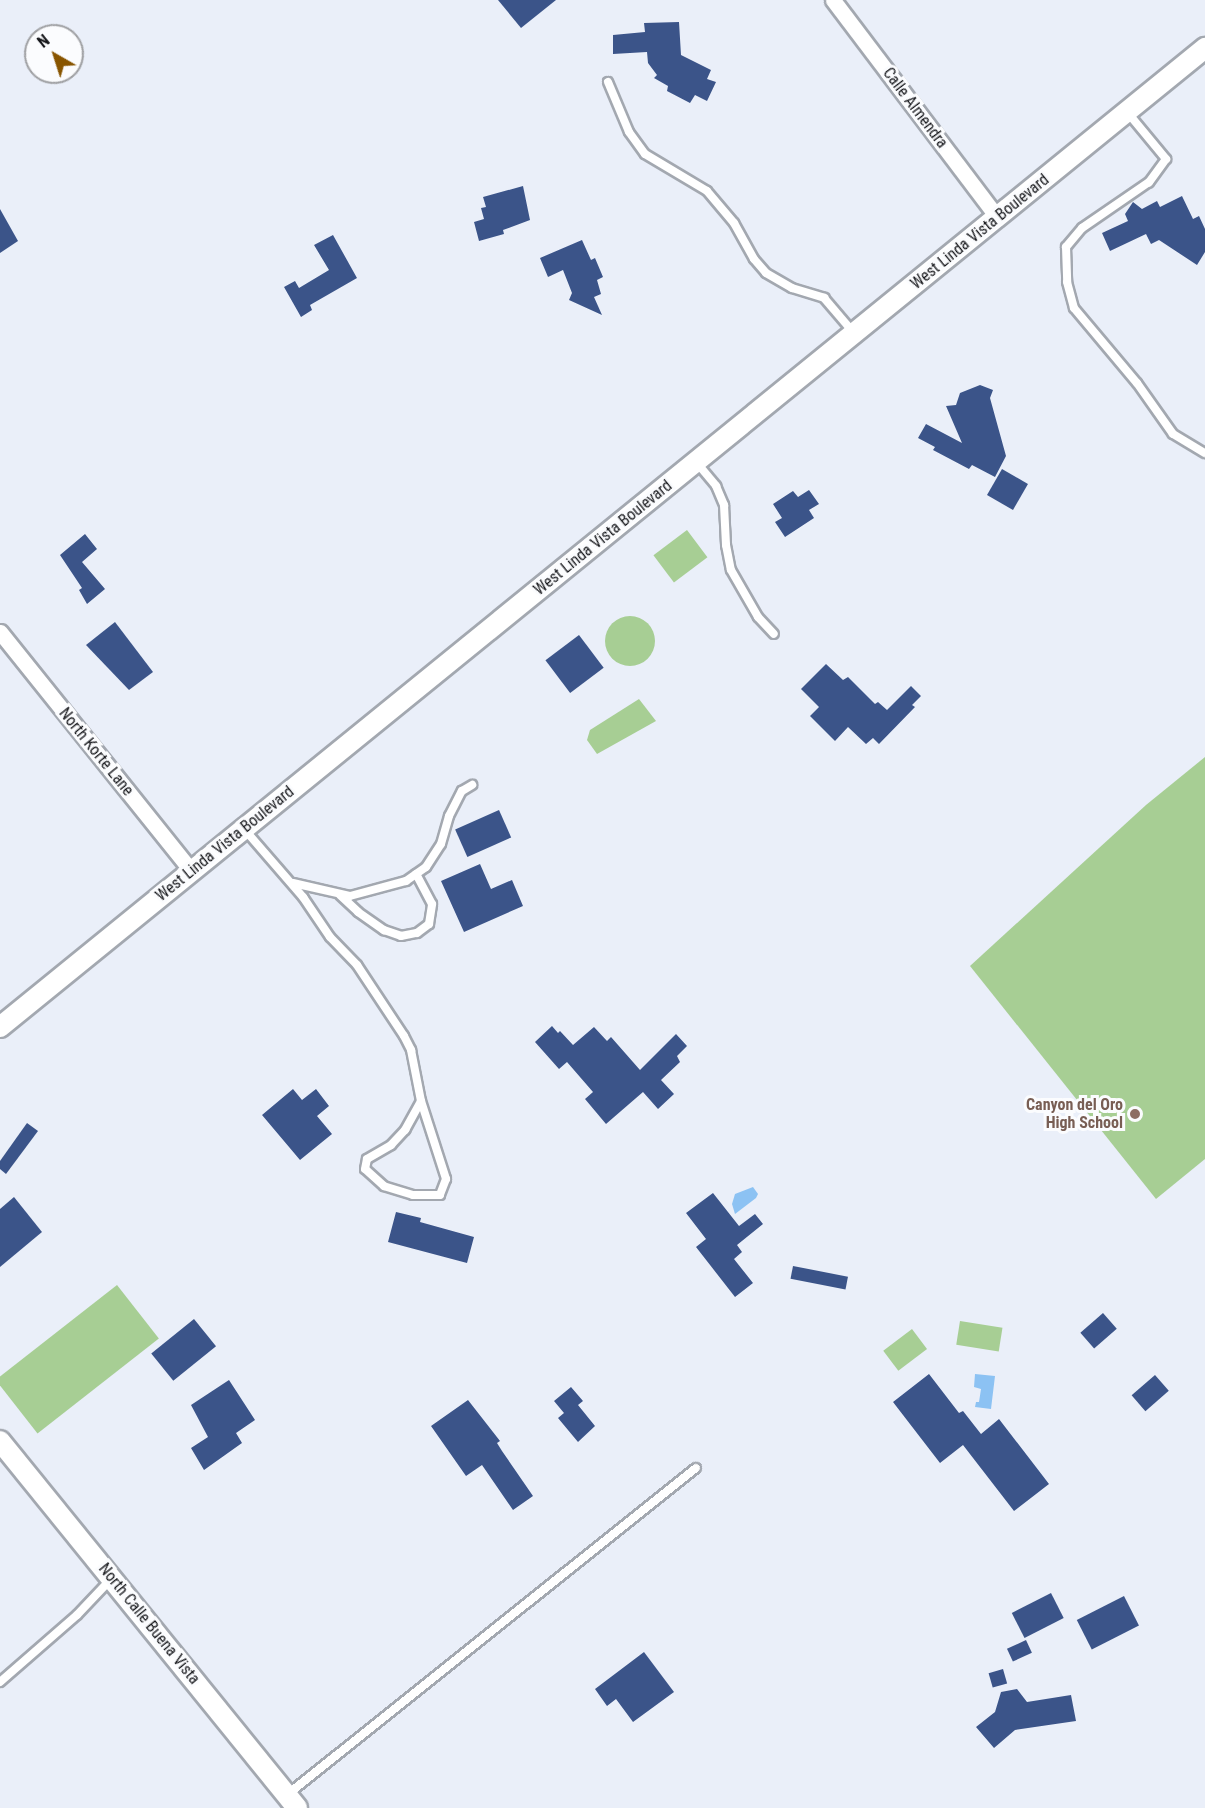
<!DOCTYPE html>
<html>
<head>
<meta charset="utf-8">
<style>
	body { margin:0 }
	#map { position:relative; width:1205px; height:1808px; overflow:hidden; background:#eaeff9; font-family:"Roboto Condensed",sans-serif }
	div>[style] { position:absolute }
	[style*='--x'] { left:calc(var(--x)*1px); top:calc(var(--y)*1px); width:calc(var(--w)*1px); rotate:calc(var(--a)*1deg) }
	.green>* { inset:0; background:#a7ce94; transform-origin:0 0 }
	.round { border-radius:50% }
	.water>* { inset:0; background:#8cc2f3 }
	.building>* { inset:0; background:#3b5489; transform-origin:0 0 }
	.roads { filter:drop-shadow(2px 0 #a3a8b0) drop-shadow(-2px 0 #a3a8b0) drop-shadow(0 2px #a3a8b0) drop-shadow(0 -2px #a3a8b0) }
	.service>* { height:8px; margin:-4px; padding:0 4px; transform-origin:4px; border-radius:4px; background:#fff }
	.minor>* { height:15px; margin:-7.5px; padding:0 7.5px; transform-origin:7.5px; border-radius:7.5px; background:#fff }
	.tertiary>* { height:20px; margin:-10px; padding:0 10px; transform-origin:10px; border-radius:10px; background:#fff }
	.dots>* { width:16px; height:16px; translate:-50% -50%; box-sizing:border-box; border:3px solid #fbfcfe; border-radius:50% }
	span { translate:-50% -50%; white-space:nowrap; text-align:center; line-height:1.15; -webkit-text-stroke:6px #fbfcfe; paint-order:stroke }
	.street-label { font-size:16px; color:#15161a }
	.education-label { font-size:16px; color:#785e54; font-weight:700 }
	.right { translate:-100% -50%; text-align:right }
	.north { position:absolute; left:24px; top:24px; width:60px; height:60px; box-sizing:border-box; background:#fbfcfe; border:2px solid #9fa0a3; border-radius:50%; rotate:321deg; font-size:16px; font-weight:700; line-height:24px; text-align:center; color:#15161a }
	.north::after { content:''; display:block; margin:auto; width:21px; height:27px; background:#850; clip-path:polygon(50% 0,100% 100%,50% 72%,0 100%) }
</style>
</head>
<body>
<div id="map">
	<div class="green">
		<i style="left:687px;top:530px;width:34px;height:42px;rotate:53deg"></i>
		<i class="round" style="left:605px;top:616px;width:50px;height:50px"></i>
		<i style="clip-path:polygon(639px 699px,656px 721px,597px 754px,587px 740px,590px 730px)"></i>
		<i style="clip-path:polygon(1205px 757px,1205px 1159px,1156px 1199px,970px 966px,1146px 805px)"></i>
		<i style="left:117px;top:1285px;width:68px;height:154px;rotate:52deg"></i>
		<i style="left:960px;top:1321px;width:43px;height:24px;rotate:9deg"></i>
		<i style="left:912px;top:1329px;width:25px;height:36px;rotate:53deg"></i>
	</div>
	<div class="water">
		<i style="clip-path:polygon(753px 1187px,758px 1194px,756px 1198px,735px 1214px,732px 1204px,735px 1194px)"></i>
		<i style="clip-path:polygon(975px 1374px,995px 1376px,991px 1409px,975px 1407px,976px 1402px,979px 1402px,981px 1389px,974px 1387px)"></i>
	</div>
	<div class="building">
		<i style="clip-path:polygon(498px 0,556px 0,521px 28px)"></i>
		<i style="clip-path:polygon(679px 22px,681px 55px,711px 70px,707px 79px,716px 82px,707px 101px,695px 95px,690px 103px,667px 91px,668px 86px,654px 78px,657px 75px,648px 63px,647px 52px,613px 54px,613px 35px,645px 32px,644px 23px)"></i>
		<i style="clip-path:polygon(523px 186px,530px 220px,503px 230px,504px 234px,479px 241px,474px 222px,484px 219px,481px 208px,486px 207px,483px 197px)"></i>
		<i style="clip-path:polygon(1182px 196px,1193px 219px,1199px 216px,1205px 229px,1205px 252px,1197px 265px,1159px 240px,1151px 244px,1146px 234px,1110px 251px,1102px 233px,1128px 221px,1125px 214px,1133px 202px,1142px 209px,1157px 201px,1160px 207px)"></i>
		<i style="clip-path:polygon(0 209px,18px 241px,0 253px)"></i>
		<i style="clip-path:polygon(333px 235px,357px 278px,310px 305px,312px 310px,301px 317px,284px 287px,295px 281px,299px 288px,329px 270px,314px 245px)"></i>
		<i style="clip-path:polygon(582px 240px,591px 260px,595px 258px,603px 277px,597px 280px,601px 294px,594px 297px,602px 315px,569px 300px,572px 293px,563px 270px,548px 277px,540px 258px)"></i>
		<i style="clip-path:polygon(980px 385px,993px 390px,990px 398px,1006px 456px,995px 477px,972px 465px,969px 469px,933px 450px,935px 447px,918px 438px,926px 424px,962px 443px,946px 406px,956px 405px,960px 393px)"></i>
		<i style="left:1002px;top:469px;width:30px;height:30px;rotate:30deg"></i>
		<i style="clip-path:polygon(809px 490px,819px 504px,809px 510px,814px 518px,785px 537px,775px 522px,782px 518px,773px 504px,793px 491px,798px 497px)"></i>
		<i style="clip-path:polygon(85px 534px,97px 549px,82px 562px,105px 589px,87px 604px,79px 590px,82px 588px,60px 555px)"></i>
		<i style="clip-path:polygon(115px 622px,153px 672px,129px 690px,86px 645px)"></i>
		<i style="left:579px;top:635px;width:41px;height:42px;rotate:53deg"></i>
		<i style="clip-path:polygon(826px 664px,843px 680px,848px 677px,875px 704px,878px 702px,887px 710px,911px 686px,921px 696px,912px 705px,915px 707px,879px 744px,873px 738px,866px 744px,848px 727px,835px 741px,810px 716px,819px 707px,801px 689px)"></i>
		<i style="left:499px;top:810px;width:30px;height:48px;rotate:66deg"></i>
		<i style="clip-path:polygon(480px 864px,491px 889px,512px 880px,523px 906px,464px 932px,441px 881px)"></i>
		<i style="clip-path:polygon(552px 1026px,558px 1033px,560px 1031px,573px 1045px,594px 1027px,607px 1041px,611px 1037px,640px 1070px,676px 1034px,687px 1046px,677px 1056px,680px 1062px,661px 1080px,674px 1094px,658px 1109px,643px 1092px,606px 1124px,585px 1099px,593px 1092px,567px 1062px,559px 1069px,535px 1042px)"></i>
		<i style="clip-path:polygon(293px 1089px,302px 1100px,316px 1089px,329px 1106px,317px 1116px,332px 1134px,300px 1160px,262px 1115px)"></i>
		<i style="clip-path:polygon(27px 1123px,38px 1131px,6px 1174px,0 1169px,0 1161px)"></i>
		<i style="clip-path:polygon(713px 1193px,739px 1226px,755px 1214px,763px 1224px,737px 1245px,742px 1252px,734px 1259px,753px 1283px,735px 1297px,696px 1247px,706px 1239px,686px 1213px)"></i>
		<i style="clip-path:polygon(14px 1197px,42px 1232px,0 1267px,0 1209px)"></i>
		<i style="clip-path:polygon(396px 1212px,421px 1218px,420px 1222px,474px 1237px,467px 1263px,388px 1242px)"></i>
		<i style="left:793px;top:1266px;width:56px;height:13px;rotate:11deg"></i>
		<i style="left:1103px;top:1313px;width:21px;height:30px;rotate:49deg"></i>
		<i style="left:194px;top:1319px;width:35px;height:55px;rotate:51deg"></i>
		<i style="clip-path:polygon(929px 1374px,959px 1413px,963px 1411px,981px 1434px,999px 1419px,1049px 1484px,1014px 1511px,963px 1445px,940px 1463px,893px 1402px)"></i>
		<i style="left:1155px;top:1375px;width:21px;height:31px;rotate:49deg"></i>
		<i style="clip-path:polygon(229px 1380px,255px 1420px,236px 1433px,242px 1443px,204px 1470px,191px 1448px,208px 1437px,191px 1405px)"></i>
		<i style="clip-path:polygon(571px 1387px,583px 1401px,578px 1405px,595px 1426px,578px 1442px,558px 1418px,564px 1413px,554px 1401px)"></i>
		<i style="clip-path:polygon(468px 1400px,500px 1441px,497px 1443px,502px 1451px,533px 1496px,513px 1510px,482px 1465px,466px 1476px,431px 1426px)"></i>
		<i style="left:1051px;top:1593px;width:28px;height:44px;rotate:63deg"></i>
		<i style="left:1124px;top:1596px;width:33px;height:53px;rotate:63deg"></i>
		<i style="left:1026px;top:1640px;width:14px;height:21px;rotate:65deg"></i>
		<i style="clip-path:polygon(644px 1652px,674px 1692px,633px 1722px,616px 1699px,607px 1706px,595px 1689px)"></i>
		<i style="left:1003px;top:1669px;width:15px;height:15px;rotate:74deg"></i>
		<i style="clip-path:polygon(1017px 1689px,1027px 1702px,1071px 1695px,1076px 1721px,1015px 1730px,994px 1748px,976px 1727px,995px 1712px,1001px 1692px)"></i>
	</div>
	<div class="roads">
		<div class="service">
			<i style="--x:608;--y:82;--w:54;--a:67.2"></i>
			<i style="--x:629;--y:132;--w:27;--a:54"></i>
			<i style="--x:645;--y:154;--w:72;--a:30.8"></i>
			<i style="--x:707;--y:191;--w:42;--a:49.8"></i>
			<i style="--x:734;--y:223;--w:41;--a:60.9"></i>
			<i style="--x:754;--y:259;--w:18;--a:49"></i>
			<i style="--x:766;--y:273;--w:30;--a:30"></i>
			<i style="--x:792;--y:288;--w:34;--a:17"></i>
			<i style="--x:824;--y:298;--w:45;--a:49.5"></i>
			<i style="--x:1128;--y:113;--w:60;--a:50.4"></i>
			<i style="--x:1166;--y:159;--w:29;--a:126"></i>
			<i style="--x:1149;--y:182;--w:81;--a:145.5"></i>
			<i style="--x:1082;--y:228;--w:25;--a:130"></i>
			<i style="--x:1066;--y:247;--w:35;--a:88"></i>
			<i style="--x:1067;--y:282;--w:27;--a:75"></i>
			<i style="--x:1074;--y:308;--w:98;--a:50"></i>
			<i style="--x:1137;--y:383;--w:62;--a:54.8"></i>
			<i style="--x:1173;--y:434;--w:37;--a:31"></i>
			<i style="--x:697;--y:463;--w:30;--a:50"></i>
			<i style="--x:716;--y:486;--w:21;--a:67"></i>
			<i style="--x:724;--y:505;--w:40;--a:87.1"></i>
			<i style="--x:726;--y:545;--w:25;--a:79"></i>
			<i style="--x:731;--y:570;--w:54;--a:60.1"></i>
			<i style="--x:758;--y:617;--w:23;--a:47"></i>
			<i style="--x:245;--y:830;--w:89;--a:49.1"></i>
			<i style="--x:303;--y:897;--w:48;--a:56"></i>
			<i style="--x:330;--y:937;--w:39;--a:46"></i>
			<i style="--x:357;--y:965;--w:85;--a:56.5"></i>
			<i style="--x:404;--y:1036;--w:16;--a:63"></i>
			<i style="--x:411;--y:1050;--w:52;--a:78.9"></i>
			<i style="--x:421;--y:1101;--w:82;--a:72.2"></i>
			<i style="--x:446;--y:1179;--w:17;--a:111"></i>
			<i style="--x:440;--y:1195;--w:27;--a:180"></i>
			<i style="--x:413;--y:1195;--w:30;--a:-163"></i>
			<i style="--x:384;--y:1186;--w:25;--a:-138"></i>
			<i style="--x:365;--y:1169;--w:10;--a:-79"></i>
			<i style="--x:367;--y:1159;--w:28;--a:-30"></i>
			<i style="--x:391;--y:1145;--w:21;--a:-47"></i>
			<i style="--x:405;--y:1130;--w:33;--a:-61"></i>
			<i style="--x:293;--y:883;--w:58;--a:12.8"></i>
			<i style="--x:350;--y:896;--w:58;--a:-15"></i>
			<i style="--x:406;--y:881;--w:24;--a:-35"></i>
			<i style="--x:426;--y:867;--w:27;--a:-57"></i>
			<i style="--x:441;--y:844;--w:29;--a:-74"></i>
			<i style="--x:449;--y:816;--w:28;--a:-63"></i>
			<i style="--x:462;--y:791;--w:12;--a:-31"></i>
			<i style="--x:340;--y:895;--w:25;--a:43"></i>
			<i style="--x:358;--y:912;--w:32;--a:35"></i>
			<i style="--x:384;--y:930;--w:18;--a:19"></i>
			<i style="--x:401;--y:936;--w:16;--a:-11"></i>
			<i style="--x:417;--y:933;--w:15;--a:-37"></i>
			<i style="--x:429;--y:924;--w:20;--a:-81"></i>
			<i style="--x:432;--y:904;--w:34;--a:-118"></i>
			<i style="--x:0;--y:1682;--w:102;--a:-41"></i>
			<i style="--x:77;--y:1615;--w:50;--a:-46.6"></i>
			<i style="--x:288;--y:1794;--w:522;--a:-38.63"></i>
		</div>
		<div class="minor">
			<i style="--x:833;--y:0;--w:272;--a:52.9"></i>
			<i style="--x:0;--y:632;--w:307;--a:51.3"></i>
		</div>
		<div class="tertiary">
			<i style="--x:0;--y:1027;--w:1553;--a:-39.09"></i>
			<i style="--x:0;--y:1441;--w:472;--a:51"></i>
		</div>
	</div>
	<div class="dots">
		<i style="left:1135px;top:1114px;background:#8d6e63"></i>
	</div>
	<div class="street-label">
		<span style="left:915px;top:108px;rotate:53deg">Calle Almendra</span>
		<span style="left:980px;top:232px;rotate:-39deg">West Linda Vista Boulevard</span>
		<span style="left:603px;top:538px;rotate:-39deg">West Linda Vista Boulevard</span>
		<span style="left:96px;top:752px;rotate:51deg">North Korte Lane</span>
		<span style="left:225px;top:844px;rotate:-39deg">West Linda Vista Boulevard</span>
		<span style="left:149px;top:1624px;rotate:51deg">North Calle Buena Vista</span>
	</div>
	<div class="education-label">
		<span class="right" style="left:1123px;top:1114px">Canyon del Oro<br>High School</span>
	</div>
	<div class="north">N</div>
</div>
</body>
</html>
